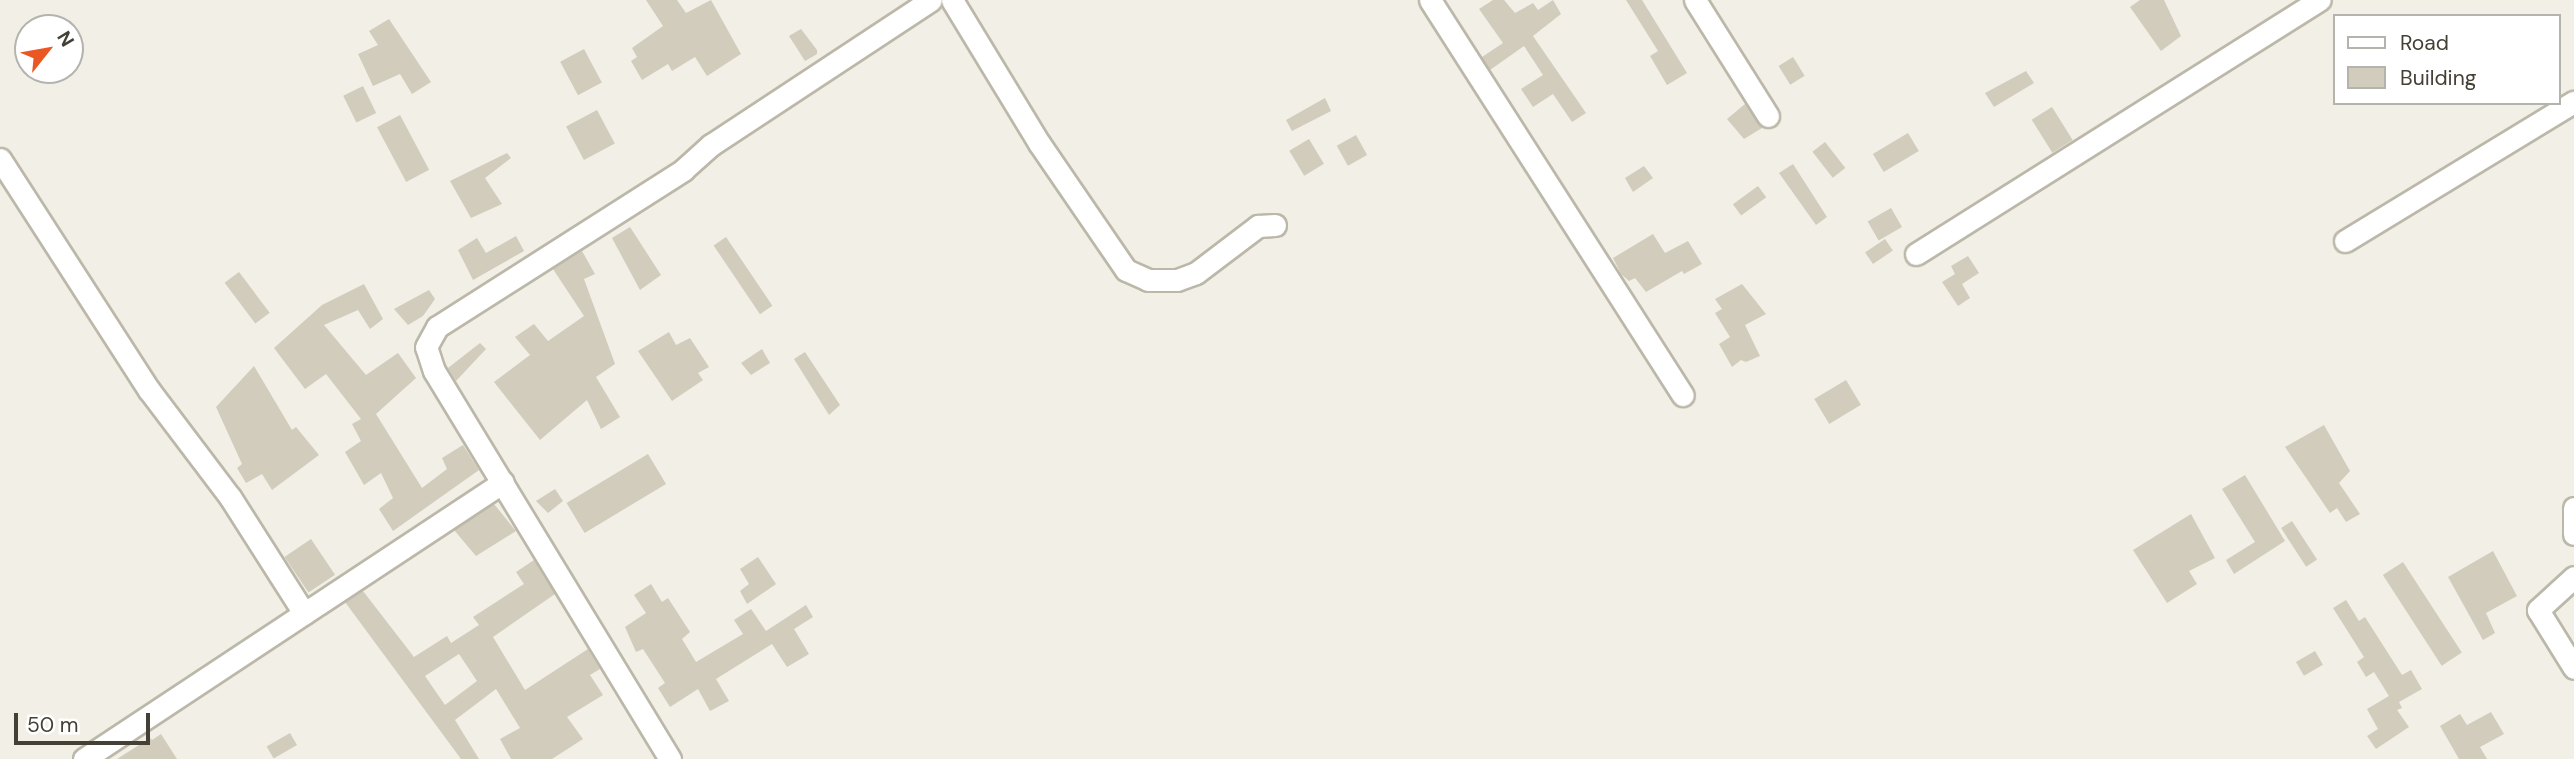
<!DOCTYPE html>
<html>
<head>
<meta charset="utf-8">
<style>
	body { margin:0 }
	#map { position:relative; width:2574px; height:759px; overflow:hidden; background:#f1efe6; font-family:"DM Sans",sans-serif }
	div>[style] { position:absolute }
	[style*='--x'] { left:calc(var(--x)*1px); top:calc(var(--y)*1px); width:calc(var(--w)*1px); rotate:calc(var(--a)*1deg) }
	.building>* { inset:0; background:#d2ccbc; transform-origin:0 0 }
	.roads { filter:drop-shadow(2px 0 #bcb8a9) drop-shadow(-2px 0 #bcb8a9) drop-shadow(0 2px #bcb8a9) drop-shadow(0 -2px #bcb8a9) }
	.street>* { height:21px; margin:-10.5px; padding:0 10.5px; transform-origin:10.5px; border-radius:10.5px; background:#fff }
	span { translate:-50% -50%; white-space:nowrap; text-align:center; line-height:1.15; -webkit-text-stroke:5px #fff; paint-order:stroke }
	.legend { position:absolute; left:2333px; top:14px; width:228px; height:91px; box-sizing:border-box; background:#fff; border:2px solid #b4b3ae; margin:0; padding:9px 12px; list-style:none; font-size:21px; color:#444035 }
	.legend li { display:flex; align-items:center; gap:14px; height:35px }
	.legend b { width:35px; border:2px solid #b4b3ae }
	.north { position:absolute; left:14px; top:14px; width:70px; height:70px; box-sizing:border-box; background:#fff; border:2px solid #b4b3ae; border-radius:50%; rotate:59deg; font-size:19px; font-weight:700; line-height:28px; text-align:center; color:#444035 }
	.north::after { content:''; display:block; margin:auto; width:24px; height:32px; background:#eb5723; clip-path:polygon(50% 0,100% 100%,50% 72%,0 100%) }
	.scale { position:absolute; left:14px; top:713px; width:136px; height:32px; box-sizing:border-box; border:4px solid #444035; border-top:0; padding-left:9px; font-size:21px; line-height:24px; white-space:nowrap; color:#444035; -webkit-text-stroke:5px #fff; paint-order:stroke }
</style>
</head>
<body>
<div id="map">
	<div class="building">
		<i style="clip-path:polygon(646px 0,677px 0,686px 13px,711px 0,741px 54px,707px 76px,695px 57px,672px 71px,668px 64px,642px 80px,631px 61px,637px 57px,632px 48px,663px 26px)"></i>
		<i style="clip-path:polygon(1493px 0,1504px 0,1515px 13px,1533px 3px,1538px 10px,1553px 0,1561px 14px,1533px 36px,1586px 113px,1572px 122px,1553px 94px,1533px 107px,1521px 89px,1543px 75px,1524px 46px,1490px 70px,1482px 57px,1503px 43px,1479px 9px)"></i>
		<i style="clip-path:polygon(1626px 0,1642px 0,1687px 73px,1667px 85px,1650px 56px,1658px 51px)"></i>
		<i style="clip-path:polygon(2140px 0,2164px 0,2181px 36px,2161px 51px,2130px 7px)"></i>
		<i style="clip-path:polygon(389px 19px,431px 82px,412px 94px,400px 74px,373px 86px,358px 54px,378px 45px,369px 31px)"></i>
		<i style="clip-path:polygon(801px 29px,817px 50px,817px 54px,805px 61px,789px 36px)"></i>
		<i style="left:584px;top:49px;width:38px;height:27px;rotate:62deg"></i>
		<i style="left:1793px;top:57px;width:22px;height:17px;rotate:58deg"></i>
		<i style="clip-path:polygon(2026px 71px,2034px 83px,1994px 107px,1985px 93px)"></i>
		<i style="left:363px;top:86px;width:30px;height:22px;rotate:64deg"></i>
		<i style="clip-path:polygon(1325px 98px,1331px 111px,1292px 131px,1286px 120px)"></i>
		<i style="clip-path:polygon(1745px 104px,1762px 128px,1744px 139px,1727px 119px)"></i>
		<i style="left:2052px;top:107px;width:39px;height:24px;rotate:58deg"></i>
		<i style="left:597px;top:110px;width:38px;height:35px;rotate:62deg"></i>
		<i style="left:400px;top:115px;width:62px;height:26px;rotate:62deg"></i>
		<i style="left:1908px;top:133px;width:21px;height:41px;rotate:59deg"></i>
		<i style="left:1356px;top:135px;width:23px;height:22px;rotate:61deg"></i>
		<i style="left:1309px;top:139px;width:29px;height:23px;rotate:59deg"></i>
		<i style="left:1825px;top:142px;width:33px;height:16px;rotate:52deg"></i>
		<i style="clip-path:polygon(507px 153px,511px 158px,485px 178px,502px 204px,471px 218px,450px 181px)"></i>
		<i style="clip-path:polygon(1793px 164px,1827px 217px,1816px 225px,1779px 173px)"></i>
		<i style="clip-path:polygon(1644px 166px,1653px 178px,1633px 192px,1625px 178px)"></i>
		<i style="left:1758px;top:186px;width:14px;height:31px;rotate:54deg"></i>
		<i style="left:1891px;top:208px;width:22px;height:27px;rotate:60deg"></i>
		<i style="clip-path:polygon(630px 227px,661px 275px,640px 290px,612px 238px)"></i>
		<i style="clip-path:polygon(1653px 234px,1665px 253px,1688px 241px,1702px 264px,1684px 274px,1682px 271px,1646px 292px,1635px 278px,1629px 281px,1621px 274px,1613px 258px)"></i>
		<i style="clip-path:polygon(516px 236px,524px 251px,473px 280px,458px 250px,477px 238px,486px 253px)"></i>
		<i style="left:726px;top:237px;width:83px;height:15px;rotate:56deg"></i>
		<i style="left:1885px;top:239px;width:14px;height:24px;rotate:56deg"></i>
		<i style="clip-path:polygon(582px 251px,595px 274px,584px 279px,615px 364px,596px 377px,620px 417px,601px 429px,587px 400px,540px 440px,494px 382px,530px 355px,515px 337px,534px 324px,548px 341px,584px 316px,553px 269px)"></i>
		<i style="clip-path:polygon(1968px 256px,1979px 273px,1962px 284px,1970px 298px,1958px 306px,1942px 282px,1955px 274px,1951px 266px)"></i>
		<i style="left:239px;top:272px;width:51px;height:18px;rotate:53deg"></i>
		<i style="clip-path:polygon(364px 284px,383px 319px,370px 329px,358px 310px,324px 325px,366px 375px,398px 353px,416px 378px,376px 414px,422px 488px,447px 469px,442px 458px,463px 445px,479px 470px,393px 531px,379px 509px,393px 498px,381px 473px,364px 485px,345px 452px,361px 441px,352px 424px,361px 419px,326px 374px,305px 389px,274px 348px,322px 305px)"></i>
		<i style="clip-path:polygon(1742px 284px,1766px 314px,1745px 325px,1760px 356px,1746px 362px,1741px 360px,1732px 367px,1719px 344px,1730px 337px,1715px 313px,1722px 309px,1715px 299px)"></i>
		<i style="clip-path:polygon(429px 290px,435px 299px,423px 316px,408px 325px,394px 309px)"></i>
		<i style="clip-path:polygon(669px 332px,676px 345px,690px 338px,709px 367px,698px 373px,703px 380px,672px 401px,638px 351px)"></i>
		<i style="clip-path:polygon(480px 343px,486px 349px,456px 381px,448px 368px)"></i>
		<i style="clip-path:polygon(762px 349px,770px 363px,751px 375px,741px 363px)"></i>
		<i style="clip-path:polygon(805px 352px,840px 405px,829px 415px,794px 359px)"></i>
		<i style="clip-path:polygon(254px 366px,292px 430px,296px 427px,319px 455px,272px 490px,262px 474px,246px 483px,237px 468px,242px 464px,216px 407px)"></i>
		<i style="left:1846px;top:380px;width:29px;height:37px;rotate:59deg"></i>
		<i style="clip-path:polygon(2324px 425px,2350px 471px,2339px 483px,2360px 514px,2346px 522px,2337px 508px,2330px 513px,2285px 447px)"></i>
		<i style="left:648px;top:454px;width:35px;height:95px;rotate:59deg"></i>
		<i style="clip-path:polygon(2245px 475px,2285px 541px,2234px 574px,2226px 560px,2255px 542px,2222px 489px)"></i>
		<i style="clip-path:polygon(555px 489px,563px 501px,548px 513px,536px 501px)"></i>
		<i style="clip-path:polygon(494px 504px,516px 531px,476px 556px,454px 530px)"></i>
		<i style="clip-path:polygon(2191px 514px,2215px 558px,2189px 571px,2197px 584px,2167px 603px,2133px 550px)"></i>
		<i style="left:2292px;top:521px;width:46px;height:13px;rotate:57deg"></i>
		<i style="left:311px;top:539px;width:43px;height:32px;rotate:56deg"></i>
		<i style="clip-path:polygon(2493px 551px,2517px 596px,2486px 613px,2495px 633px,2483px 640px,2448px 577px)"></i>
		<i style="clip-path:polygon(758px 557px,776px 584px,747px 604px,740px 591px,749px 584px,740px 569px)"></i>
		<i style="clip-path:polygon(evenodd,534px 560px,555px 594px,493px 637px,525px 690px,588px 649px,600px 669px,590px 675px,603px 695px,567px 717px,583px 739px,552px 759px,511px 759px,500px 739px,520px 728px,496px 689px,455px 720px,479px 759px,461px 759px,345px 602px,363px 591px,414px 657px,447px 636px,451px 643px,479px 625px,473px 617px,524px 584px,516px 572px,534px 560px,459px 654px,477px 681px,445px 705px,425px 676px,459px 654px)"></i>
		<i style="left:2403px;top:562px;width:108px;height:24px;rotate:57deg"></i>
		<i style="clip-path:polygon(651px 584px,662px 602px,668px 598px,690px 632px,682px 639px,696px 662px,743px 634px,734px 620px,751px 609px,766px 631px,806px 605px,813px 617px,794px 629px,809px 654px,787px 667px,772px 644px,716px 679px,729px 701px,710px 711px,698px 689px,670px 707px,658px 688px,665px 683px,643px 649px,636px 652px,625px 627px,646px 613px,634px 595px)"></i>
		<i style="clip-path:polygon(2346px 600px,2359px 621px,2365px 617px,2402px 675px,2411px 670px,2422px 689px,2399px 702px,2402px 708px,2397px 710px,2409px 727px,2376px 749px,2367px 736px,2378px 729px,2367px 709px,2389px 696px,2374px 672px,2366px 677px,2357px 662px,2364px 657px,2333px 608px)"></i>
		<i style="left:2315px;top:651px;width:16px;height:22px;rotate:60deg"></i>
		<i style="clip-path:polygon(2491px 712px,2504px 734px,2480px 747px,2487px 759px,2459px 759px,2440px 726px,2460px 714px,2467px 725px)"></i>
		<i style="left:290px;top:733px;width:14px;height:27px;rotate:60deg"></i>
		<i style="clip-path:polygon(161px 734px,177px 759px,117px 759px,150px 738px,152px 740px)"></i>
	</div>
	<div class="roads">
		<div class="street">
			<i style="--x:952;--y:0;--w:167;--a:58.7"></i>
			<i style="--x:1039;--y:143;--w:154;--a:55.6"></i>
			<i style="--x:1126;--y:270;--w:24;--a:24"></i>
			<i style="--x:1148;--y:280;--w:29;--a:0"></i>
			<i style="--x:1177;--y:280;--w:20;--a:-20"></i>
			<i style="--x:1196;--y:273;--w:78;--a:-37.2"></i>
			<i style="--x:1258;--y:226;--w:17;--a:-3"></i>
			<i style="--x:1430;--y:0;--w:469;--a:57.4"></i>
			<i style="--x:1695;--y:0;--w:137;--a:57.8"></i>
			<i style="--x:0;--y:159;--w:275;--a:57.2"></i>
			<i style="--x:149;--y:390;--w:134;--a:52.9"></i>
			<i style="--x:230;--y:497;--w:138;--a:57.5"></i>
			<i style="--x:2345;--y:241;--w:268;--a:-31.3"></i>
			<i style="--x:1916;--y:254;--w:477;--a:-32.2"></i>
			<i style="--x:2574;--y:508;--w:26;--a:90"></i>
			<i style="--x:2574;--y:577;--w:49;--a:137.5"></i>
			<i style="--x:2538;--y:610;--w:68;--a:58.2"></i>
			<i style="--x:84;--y:759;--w:502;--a:-33.47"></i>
			<i style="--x:670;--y:759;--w:454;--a:-121.3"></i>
			<i style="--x:434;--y:371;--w:25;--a:-108"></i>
			<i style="--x:426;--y:347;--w:23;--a:-61"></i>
			<i style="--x:437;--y:327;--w:292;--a:-32.5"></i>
			<i style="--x:683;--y:170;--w:38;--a:-42"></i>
			<i style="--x:711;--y:145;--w:263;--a:-33.4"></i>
		</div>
	</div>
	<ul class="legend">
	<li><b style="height:9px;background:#fff"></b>Road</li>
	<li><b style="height:19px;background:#d2ccbc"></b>Building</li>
	</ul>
	<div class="north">N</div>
	<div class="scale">50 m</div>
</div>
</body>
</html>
